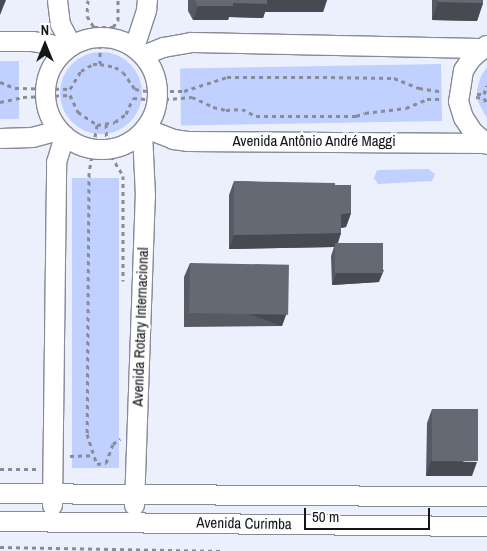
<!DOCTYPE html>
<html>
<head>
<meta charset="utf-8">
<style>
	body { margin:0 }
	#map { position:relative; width:487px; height:551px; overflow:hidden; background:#ebf0fc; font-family:"Archivo Narrow",sans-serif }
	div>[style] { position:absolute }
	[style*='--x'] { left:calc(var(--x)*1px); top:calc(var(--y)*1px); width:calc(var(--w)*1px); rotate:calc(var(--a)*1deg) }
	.green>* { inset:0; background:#c0d0ff; transform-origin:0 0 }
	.round { border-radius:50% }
	.path>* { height:3px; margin-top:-1.5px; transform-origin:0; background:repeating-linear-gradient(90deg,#898c95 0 4px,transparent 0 8px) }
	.roads { filter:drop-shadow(1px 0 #878b96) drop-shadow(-1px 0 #878b96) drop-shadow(0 1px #878b96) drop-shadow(0 -1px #878b96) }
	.secondary>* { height:19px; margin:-9.5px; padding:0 9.5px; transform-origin:9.5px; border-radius:9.5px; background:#fff }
	.secondary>.ring { margin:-9.5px; padding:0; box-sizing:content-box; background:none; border:19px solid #fff; border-radius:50% }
	.wall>* { inset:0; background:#575a63 }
	.shaded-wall>* { inset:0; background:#474a50; transform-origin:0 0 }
	.building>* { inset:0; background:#656973; transform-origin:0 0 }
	span { translate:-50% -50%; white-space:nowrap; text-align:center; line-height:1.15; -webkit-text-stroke:5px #fdfdfd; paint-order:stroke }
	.street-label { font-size:15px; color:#131519 }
	.north { position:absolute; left:20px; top:20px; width:50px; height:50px; -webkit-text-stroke:4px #fdfdfd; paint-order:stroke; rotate:0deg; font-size:14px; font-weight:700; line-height:20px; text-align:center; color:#131519 }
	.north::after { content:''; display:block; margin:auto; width:18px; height:22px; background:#131519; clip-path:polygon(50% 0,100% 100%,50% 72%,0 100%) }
	.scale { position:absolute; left:304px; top:508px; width:126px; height:22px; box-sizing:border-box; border:2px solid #131519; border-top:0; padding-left:6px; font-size:15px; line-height:18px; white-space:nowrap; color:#131519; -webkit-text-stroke:4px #fdfdfd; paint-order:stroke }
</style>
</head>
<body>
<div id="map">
	<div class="green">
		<i class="round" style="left:60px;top:52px;width:82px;height:82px"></i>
		<i style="left:0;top:61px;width:19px;height:58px"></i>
		<i style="left:441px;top:64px;width:57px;height:261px;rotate:89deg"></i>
		<i style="clip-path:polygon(487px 67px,487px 118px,478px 102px,477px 89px,481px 76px)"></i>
		<i style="clip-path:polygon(428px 169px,435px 174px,432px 181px,378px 184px,374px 178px,377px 170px)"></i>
		<i style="left:72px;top:178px;width:47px;height:290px"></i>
	</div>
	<div class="path">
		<i style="--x:88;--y:0;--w:16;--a:94"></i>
		<i style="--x:87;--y:16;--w:13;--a:58"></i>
		<i style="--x:94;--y:27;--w:19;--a:0"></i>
		<i style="--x:113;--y:27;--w:9;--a:-54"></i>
		<i style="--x:118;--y:20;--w:20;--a:-90"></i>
		<i style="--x:100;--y:64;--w:28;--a:-90"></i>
		<i style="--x:100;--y:36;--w:10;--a:-66"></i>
		<i style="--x:0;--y:82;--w:16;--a:22"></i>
		<i style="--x:15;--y:88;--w:55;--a:1"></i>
		<i style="--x:70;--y:89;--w:21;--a:-59"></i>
		<i style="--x:81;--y:71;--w:14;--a:-30"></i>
		<i style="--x:93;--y:64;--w:7;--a:0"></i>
		<i style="--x:100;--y:64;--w:15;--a:11"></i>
		<i style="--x:115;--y:67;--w:9;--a:32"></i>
		<i style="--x:123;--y:72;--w:21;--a:55"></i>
		<i style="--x:135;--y:89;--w:11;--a:10"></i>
		<i style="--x:146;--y:91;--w:38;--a:0"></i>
		<i style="--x:184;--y:91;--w:45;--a:-18"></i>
		<i style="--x:227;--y:77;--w:96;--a:0"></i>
		<i style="--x:323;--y:77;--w:71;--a:0.8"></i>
		<i style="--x:394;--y:78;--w:27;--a:22"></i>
		<i style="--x:419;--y:88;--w:24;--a:9"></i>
		<i style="--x:477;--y:94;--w:7;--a:0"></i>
		<i style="--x:484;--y:94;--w:9;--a:-72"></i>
		<i style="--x:476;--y:97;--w:8;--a:7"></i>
		<i style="--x:484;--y:98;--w:7;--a:63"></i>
		<i style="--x:0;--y:102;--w:24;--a:-12"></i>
		<i style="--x:23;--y:97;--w:47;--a:-2.4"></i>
		<i style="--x:70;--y:95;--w:19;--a:65"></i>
		<i style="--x:78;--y:112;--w:23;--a:34"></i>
		<i style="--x:97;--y:125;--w:18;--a:-9"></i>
		<i style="--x:115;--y:122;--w:14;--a:-36"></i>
		<i style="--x:126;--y:114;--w:17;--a:-66"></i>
		<i style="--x:133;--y:98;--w:24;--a:5"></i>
		<i style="--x:157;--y:100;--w:35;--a:-5"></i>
		<i style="--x:192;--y:97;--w:23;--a:25"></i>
		<i style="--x:213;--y:107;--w:13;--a:13"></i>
		<i style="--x:226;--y:110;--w:16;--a:-4"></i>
		<i style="--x:242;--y:109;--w:16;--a:27"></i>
		<i style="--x:256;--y:116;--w:100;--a:0"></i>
		<i style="--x:356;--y:116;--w:9;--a:-18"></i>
		<i style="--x:365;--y:113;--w:41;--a:-7"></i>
		<i style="--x:406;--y:108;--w:23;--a:-23"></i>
		<i style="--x:427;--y:99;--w:16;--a:0"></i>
		<i style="--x:106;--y:124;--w:25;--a:88"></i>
		<i style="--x:107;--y:149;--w:31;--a:59"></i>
		<i style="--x:123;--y:176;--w:105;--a:90"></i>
		<i style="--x:97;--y:125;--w:49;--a:99.5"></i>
		<i style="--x:89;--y:173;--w:261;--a:90.4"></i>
		<i style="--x:87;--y:434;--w:32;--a:72"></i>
		<i style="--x:97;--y:464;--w:9;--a:-6"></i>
		<i style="--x:106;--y:463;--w:20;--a:-70"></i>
		<i style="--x:113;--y:444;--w:9;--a:-36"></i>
		<i style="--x:70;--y:456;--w:24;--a:-2"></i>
		<i style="--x:0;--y:469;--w:37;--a:0"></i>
		<i style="--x:0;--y:547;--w:224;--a:1"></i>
	</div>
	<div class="roads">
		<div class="secondary">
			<i style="--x:57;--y:0;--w:24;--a:83"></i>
			<i style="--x:60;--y:24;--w:24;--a:62"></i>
			<i class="ring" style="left:45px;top:37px;width:93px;height:93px"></i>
			<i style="--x:0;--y:41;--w:32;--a:0"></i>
			<i style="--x:32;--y:41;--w:18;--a:9"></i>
			<i style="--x:50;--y:44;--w:15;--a:23"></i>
			<i style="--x:486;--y:45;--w:20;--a:139"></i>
			<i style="--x:471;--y:58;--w:14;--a:124"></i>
			<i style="--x:463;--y:70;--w:31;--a:99"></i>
			<i style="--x:458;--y:101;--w:17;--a:73"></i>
			<i style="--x:463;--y:117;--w:17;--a:57"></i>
			<i style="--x:472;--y:131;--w:20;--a:41"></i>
			<i style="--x:134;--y:47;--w:40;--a:-72"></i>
			<i style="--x:146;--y:9;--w:9;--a:-84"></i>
			<i style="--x:143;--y:55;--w:22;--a:-22"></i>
			<i style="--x:163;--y:47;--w:28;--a:-10"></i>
			<i style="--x:191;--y:42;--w:290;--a:1.2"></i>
			<i style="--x:145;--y:128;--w:30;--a:21"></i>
			<i style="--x:173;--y:139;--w:14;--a:8"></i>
			<i style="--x:187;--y:141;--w:297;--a:0.4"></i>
			<i style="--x:0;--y:138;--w:32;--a:-2"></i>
			<i style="--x:32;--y:137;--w:28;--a:-15"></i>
			<i style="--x:0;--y:493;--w:487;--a:0.4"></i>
			<i style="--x:52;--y:505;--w:343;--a:-89.3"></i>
			<i style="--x:56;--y:162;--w:28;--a:-73"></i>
			<i style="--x:134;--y:505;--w:309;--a:-88"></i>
			<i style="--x:145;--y:196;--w:64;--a:-92.7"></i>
			<i style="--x:0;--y:521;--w:487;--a:0.6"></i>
		</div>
	</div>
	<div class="wall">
		<i style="clip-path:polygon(188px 0,327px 0,323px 12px,265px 12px,263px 18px,229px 17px,228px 20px,193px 20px,188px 11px)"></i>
		<i style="clip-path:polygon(432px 0,483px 0,483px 3px,477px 21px,432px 20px)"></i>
		<i style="clip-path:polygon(234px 181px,335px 185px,351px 213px,346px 227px,341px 228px,341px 233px,338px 243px,379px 282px,332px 285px,331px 256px,334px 247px,229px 249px,229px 195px)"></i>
		<i style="clip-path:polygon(190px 263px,287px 312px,282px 326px,184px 327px,184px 277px)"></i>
		<i style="clip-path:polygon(432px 409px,472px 476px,426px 476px,427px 423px)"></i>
	</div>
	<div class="shaded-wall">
		<i style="clip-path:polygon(0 0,6px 0,0 15px)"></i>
		<i style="clip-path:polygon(267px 0,327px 0,323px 12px,265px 12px,263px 18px,229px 17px,228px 20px,193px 20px,198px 6px)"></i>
		<i style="clip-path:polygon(438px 2px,483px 3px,477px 21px,432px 20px)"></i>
		<i style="clip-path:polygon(351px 213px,346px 227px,335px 229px,341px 214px)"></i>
		<i style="clip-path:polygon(341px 233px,336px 247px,335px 243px,334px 247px,229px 249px,234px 235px)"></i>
		<i style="clip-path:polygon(384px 270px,379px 282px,332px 285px,336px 273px)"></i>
		<i style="left:287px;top:312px;width:15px;height:98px;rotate:110deg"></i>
		<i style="clip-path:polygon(431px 461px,477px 462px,472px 476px,426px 476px)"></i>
	</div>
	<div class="building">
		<i style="clip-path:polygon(195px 0,267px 0,267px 4px,233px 3px,233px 6px,198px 6px)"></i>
		<i style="clip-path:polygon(438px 0,483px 0,483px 3px,438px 2px)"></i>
		<i style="clip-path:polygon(234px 181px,335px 183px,335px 185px,351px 185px,351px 213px,341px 214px,341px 233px,234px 235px)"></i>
		<i style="left:335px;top:243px;width:48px;height:30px"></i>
		<i style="left:190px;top:263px;width:99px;height:50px;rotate:1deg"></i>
		<i style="left:432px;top:409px;width:46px;height:52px"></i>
	</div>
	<div class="street-label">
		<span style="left:314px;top:141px">Avenida Antônio André Maggi</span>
		<span style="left:140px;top:327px;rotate:-88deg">Avenida Rotary Internacional</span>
		<span style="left:244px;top:523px;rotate:1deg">Avenida Curimba</span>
	</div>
	<div class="north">N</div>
	<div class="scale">50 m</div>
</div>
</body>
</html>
